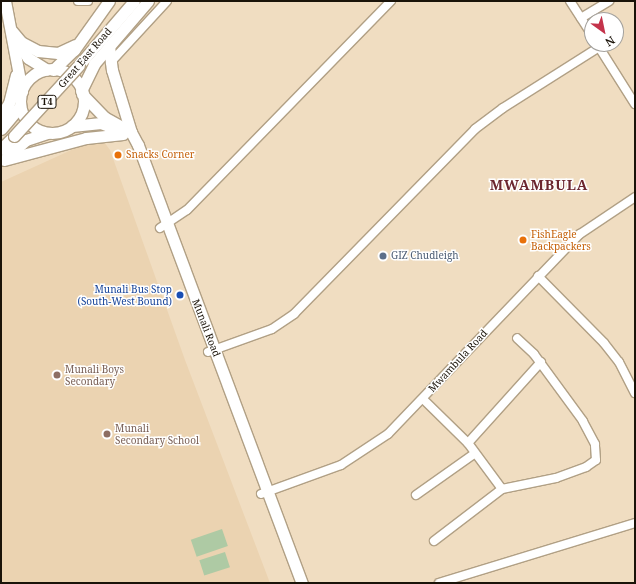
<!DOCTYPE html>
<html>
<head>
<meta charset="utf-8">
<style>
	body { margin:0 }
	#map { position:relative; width:636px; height:584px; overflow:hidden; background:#f0ddc1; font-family:"Noto Serif",serif }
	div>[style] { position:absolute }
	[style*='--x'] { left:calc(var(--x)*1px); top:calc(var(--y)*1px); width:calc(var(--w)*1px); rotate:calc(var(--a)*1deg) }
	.built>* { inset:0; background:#ebd3b1 }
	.green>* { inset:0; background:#aecaa4; transform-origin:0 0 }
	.roads { filter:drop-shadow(1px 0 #b1a085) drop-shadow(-1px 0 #b1a085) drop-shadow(0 1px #b1a085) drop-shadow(0 -1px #b1a085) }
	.minor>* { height:8px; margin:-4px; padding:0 4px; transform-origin:4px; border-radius:4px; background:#fff }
	.major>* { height:11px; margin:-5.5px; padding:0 5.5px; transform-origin:5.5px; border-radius:5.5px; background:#fff }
	.major>.ring { margin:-5.5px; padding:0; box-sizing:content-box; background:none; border:11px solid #fff; border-radius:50% }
	.bridges { filter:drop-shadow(1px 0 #b1a085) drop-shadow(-1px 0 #b1a085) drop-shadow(0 1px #b1a085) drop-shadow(0 -1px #b1a085) }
	.major-bridge>* { height:11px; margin:-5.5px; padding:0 5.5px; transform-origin:5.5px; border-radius:5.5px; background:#fff }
	.dots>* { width:11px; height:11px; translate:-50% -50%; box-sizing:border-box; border:2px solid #fff; border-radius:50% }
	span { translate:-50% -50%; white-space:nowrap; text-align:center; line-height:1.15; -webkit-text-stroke:3px #fff; paint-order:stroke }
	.shield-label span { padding:1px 3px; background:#fff; border:1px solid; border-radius:3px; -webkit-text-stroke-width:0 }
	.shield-label { font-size:9px; color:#1a1309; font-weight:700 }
	.street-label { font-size:10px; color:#1a1309 }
	.food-label { font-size:10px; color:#c56008 }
	.left { translate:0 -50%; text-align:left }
	.service-label { font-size:10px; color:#4e5e75 }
	.transit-label { font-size:10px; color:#164399 }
	.right { translate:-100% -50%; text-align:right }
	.education-label { font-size:10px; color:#785e54 }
	.district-label { font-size:14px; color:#6c262e; font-weight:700; letter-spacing:1px }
	.frame { position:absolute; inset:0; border:2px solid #1a1309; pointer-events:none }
	.north { position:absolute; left:584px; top:12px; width:40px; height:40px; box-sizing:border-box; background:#fff; border:1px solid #a3a19d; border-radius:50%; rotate:147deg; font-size:11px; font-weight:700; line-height:16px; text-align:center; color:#1a1309 }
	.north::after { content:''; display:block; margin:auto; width:14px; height:18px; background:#c4334b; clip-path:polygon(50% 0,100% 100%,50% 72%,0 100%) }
</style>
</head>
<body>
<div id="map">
	<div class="built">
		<i style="clip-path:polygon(89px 142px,104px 142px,110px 150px,185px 360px,270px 583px,1px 583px,1px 182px)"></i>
	</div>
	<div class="green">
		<i style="left:222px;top:529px;width:18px;height:33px;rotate:71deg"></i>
		<i style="left:225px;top:552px;width:16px;height:27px;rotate:72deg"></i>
	</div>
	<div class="roads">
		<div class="minor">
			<i style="--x:78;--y:1;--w:10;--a:0"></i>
			<i style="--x:570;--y:1;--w:40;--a:57.1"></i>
			<i style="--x:581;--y:18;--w:33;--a:-31"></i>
			<i style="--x:597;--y:44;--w:71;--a:57.7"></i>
			<i style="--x:110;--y:63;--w:84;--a:-47.4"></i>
			<i style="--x:160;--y:228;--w:32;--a:-34"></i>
			<i style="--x:187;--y:210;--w:292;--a:-45.7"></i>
			<i style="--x:538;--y:276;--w:94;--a:45.4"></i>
			<i style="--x:604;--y:343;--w:24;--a:52"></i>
			<i style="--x:619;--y:362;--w:35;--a:63"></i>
			<i style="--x:208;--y:352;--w:68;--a:-19.8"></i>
			<i style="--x:272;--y:329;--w:27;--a:-34"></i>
			<i style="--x:294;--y:314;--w:259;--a:-45.6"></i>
			<i style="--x:475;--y:129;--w:35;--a:-37"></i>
			<i style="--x:503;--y:108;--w:114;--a:-32.4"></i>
			<i style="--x:423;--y:399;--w:63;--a:44.4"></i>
			<i style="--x:468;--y:443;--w:57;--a:53.5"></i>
			<i style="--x:502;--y:489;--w:55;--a:-11.5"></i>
			<i style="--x:556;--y:478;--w:32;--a:-20"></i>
			<i style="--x:586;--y:467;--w:12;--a:-35"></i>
			<i style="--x:596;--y:460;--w:16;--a:-94"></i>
			<i style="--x:595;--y:444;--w:26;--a:-118"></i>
			<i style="--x:583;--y:421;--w:83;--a:-126.2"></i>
			<i style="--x:534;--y:354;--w:23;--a:-137"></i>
			<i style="--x:468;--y:443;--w:109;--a:-48"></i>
			<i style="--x:261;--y:494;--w:85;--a:-19.9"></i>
			<i style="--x:341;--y:465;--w:56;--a:-33.4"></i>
			<i style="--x:388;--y:434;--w:277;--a:-46.2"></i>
			<i style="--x:580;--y:234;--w:66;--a:-33.9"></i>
			<i style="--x:416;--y:495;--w:71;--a:-35.3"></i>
			<i style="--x:434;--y:541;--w:86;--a:-37.4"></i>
			<i style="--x:439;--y:583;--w:205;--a:-17"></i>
		</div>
		<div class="major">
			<i style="--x:5;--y:1;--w:92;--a:79.3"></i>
			<i style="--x:11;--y:30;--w:16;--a:50"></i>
			<i style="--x:21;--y:42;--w:19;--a:28"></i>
			<i style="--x:38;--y:51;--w:20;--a:6"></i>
			<i style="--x:58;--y:53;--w:19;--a:-25"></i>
			<i style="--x:15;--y:40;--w:22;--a:54"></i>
			<i style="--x:28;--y:58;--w:22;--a:32"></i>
			<i style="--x:109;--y:46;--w:24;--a:83"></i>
			<i style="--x:112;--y:70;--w:65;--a:73"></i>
			<i style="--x:79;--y:65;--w:84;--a:-49.3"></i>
			<i class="ring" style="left:20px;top:69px;width:53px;height:53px"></i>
			<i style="--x:53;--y:70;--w:29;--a:-44"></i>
			<i style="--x:74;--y:50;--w:60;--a:-54.5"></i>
			<i style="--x:81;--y:91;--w:30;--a:-64"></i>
			<i style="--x:94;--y:64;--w:83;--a:-49.4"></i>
			<i style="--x:82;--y:94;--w:32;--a:46"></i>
			<i style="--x:104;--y:117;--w:31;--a:29"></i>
			<i style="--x:131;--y:132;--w:15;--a:62"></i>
			<i style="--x:138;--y:145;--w:468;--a:69.5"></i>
			<i style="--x:1;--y:115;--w:14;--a:-56"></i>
			<i style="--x:9;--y:103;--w:29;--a:-76"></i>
			<i style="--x:72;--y:126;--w:29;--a:-6"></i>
			<i style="--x:101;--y:123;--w:14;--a:21"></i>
			<i style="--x:1;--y:129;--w:30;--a:-50"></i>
			<i style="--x:1;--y:149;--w:18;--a:-45"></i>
			<i style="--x:6;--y:158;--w:27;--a:-42"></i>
			<i style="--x:26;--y:140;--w:23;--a:-18"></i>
			<i style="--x:4;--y:160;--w:85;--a:-15"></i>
			<i style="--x:86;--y:138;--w:37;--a:-6"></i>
		</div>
	</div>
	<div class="bridges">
		<div class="major-bridge">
			<i style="--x:14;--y:136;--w:96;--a:-47.5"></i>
		</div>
	</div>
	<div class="dots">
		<i style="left:118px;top:155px;background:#e8710a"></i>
		<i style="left:523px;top:240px;background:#e8710a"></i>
		<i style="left:383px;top:256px;background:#5c6f8a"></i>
		<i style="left:180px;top:295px;background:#1a4fb4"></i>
		<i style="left:57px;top:375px;background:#8d6e63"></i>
		<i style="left:107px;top:434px;background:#8d6e63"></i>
	</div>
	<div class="shield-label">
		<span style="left:47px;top:102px">T4</span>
	</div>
	<div class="street-label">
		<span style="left:85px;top:58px;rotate:-49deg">Great East Road</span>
		<span style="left:206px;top:328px;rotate:69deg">Munali Road</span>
		<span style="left:458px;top:361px;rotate:-47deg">Mwambula Road</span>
	</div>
	<div class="food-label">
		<span class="left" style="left:126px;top:155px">Snacks Corner</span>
		<span class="left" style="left:531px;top:240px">FishEagle<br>Backpackers</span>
	</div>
	<div class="service-label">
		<span class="left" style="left:391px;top:256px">GIZ Chudleigh</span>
	</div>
	<div class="transit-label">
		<span class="right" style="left:172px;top:295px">Munali Bus Stop<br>(South-West Bound)</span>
	</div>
	<div class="education-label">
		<span class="left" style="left:65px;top:375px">Munali Boys<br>Secondary</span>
		<span class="left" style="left:115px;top:434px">Munali<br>Secondary School</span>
	</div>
	<div class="district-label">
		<span style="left:539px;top:185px">MWAMBULA</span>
	</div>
	<div class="frame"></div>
	<div class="north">N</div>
</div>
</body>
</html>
